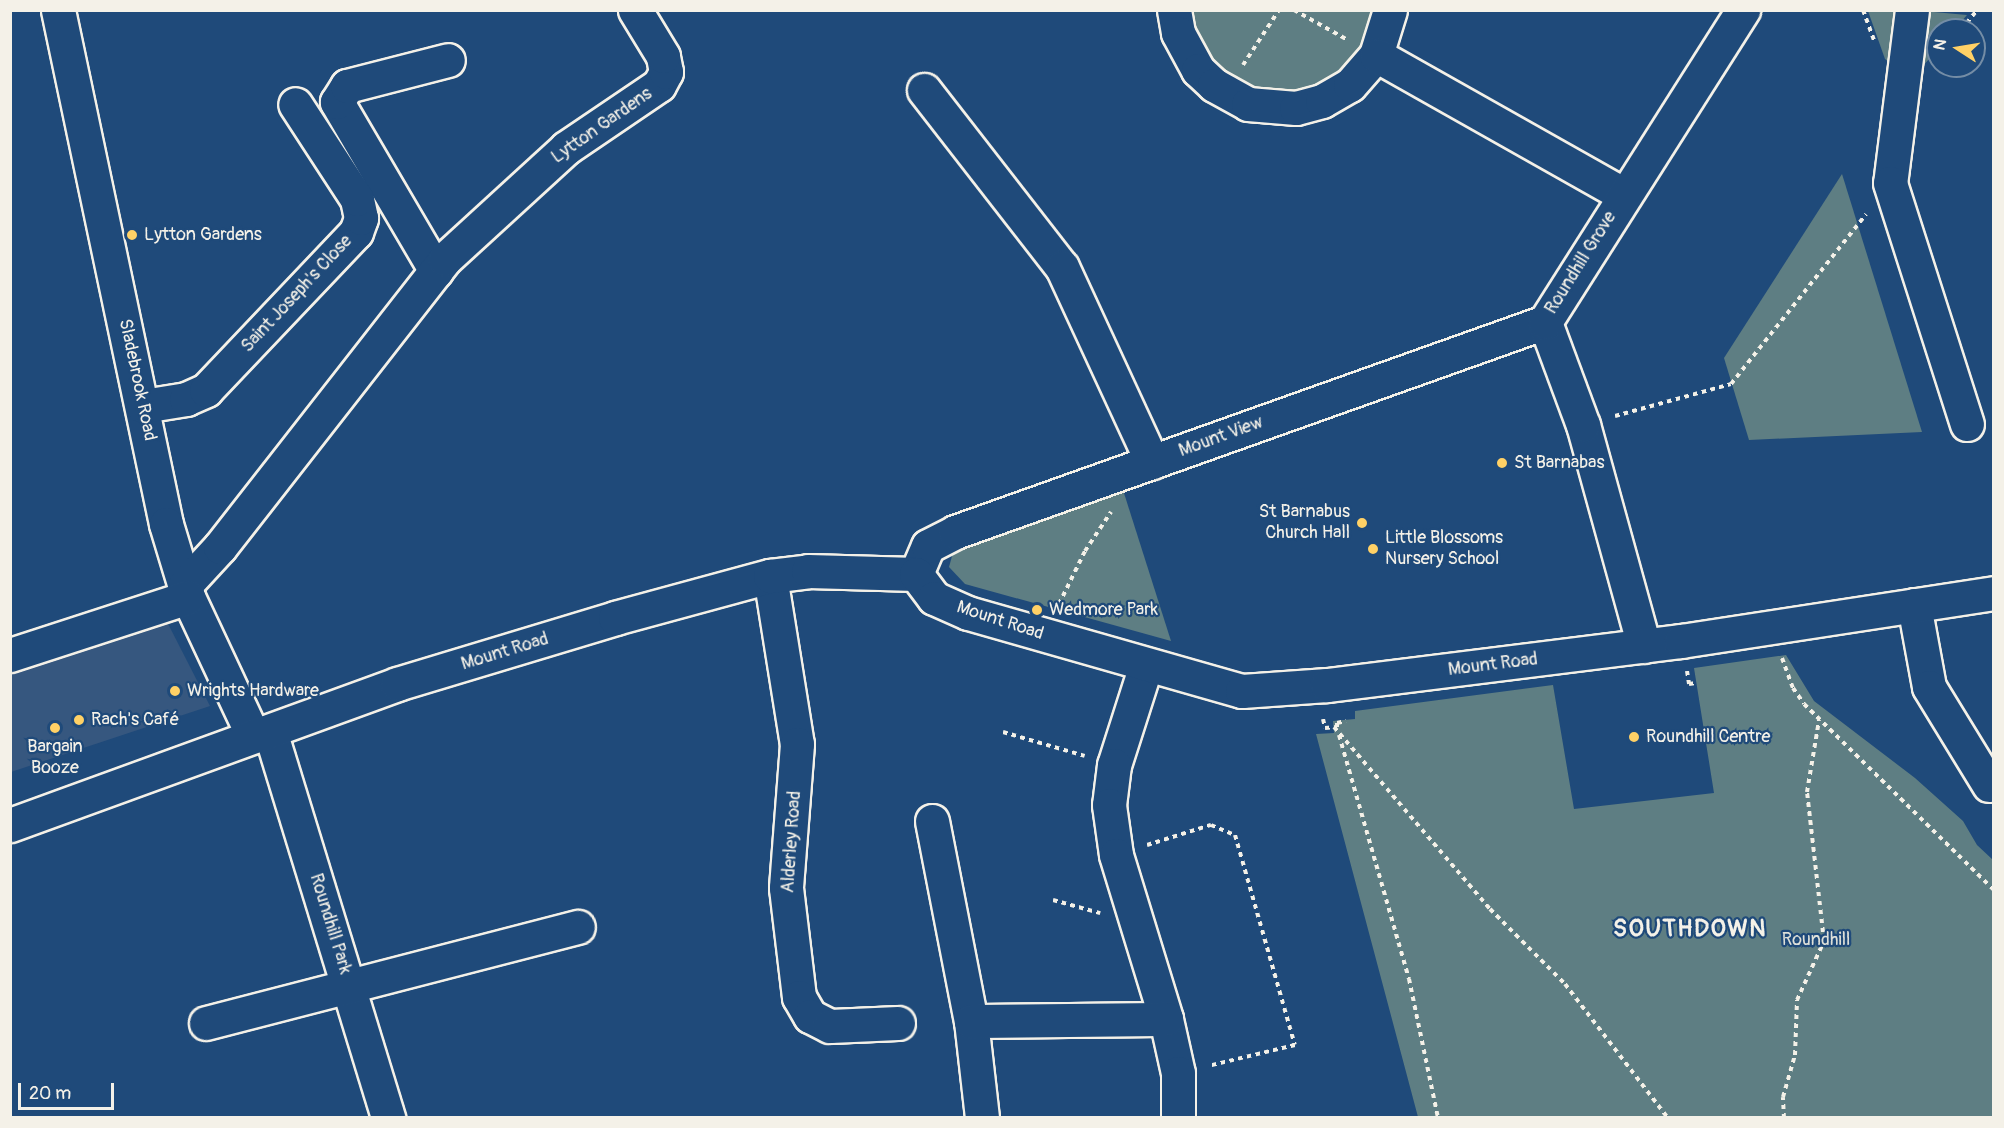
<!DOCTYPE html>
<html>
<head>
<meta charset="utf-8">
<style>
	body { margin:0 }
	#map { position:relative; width:2004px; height:1128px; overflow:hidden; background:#1f4a7a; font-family:Pangolin,sans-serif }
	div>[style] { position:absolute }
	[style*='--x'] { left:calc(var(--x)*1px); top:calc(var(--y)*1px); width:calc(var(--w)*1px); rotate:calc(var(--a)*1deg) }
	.built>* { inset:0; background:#36577f }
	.green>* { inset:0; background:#5e7e83 }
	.path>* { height:4px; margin-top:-2px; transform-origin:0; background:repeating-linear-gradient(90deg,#f4f1e8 0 4.5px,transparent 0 9px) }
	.roads { filter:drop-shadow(2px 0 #f4f1e8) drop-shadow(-2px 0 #f4f1e8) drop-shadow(0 2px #f4f1e8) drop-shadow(0 -2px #f4f1e8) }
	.minor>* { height:33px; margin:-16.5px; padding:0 16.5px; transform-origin:16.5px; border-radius:16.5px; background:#1f4a7a }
	.dots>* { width:16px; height:16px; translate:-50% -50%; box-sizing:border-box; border:3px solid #1f4a7a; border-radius:50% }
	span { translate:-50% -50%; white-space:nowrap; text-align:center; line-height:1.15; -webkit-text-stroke:4.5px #1f4a7a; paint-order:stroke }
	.street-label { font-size:18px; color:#f4f1e8 }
	.poi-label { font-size:18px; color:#f4f1e8 }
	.left { translate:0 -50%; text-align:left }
	.right { translate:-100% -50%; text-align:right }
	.park-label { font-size:18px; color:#dee0d9 }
	.district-label { font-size:24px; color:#f4f1e8; font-weight:700; letter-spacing:1.5px }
	.frame { position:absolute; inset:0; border:12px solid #f4f1e8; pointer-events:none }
	.north { position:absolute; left:1926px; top:18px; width:60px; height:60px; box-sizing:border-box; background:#1f4a7a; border:2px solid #748da6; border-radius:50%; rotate:282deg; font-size:16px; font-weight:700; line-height:24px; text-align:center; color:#f4f1e8 }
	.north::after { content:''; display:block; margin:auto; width:21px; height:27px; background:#ffd166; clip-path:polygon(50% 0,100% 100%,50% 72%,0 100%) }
	.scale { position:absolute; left:18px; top:1083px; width:96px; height:27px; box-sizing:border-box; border:3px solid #f4f1e8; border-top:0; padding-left:8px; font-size:18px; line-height:21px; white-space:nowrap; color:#f4f1e8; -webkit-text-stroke:4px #1f4a7a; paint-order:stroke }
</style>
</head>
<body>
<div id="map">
	<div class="built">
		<i style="clip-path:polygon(162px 612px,210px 706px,11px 772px,10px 663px)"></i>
	</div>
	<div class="green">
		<i style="clip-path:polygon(1190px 11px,1373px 11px,1361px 48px,1336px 75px,1309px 88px,1287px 93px,1243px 84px,1216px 66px,1206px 53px)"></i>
		<i style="clip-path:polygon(1868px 11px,1903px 11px,1897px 68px,1885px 59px)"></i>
		<i style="clip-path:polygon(1923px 11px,1967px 15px,1954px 30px,1938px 30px,1938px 49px,1912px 78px)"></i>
		<i style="clip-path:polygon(1842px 174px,1922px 432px,1749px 440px,1724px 358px)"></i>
		<i style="clip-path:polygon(1123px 490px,1171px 641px,965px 584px,949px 567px,954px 549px,964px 544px)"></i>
		<i style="clip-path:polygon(1786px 655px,1814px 701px,1915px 778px,1963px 821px,1977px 845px,1993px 860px,1993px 1117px,1418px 1117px,1316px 734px,1334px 733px,1333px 721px,1355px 719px,1355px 711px,1553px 685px,1574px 809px,1714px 793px,1694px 668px)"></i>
	</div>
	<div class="path">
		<i style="--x:1294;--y:10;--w:60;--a:29.1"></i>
		<i style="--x:1863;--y:10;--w:33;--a:70"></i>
		<i style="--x:1961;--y:30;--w:26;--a:-51"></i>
		<i style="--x:1243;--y:65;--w:66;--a:-56.8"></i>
		<i style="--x:1615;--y:416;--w:120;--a:-15.4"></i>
		<i style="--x:1731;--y:384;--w:217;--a:-51.5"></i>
		<i style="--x:1059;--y:604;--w:59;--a:-63.9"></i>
		<i style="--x:1085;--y:551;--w:47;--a:-56.3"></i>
		<i style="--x:1782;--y:658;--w:32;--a:70"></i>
		<i style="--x:1793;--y:688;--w:19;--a:55"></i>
		<i style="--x:1804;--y:704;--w:266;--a:44.4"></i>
		<i style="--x:1687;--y:671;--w:13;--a:81"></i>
		<i style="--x:1689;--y:684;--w:7;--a:-8"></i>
		<i style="--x:1323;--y:719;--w:9;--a:77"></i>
		<i style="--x:1325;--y:728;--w:12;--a:-5"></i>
		<i style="--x:1337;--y:727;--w:4;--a:-90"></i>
		<i style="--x:1337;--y:723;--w:9;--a:-13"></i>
		<i style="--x:1334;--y:727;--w:240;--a:49.4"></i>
		<i style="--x:1490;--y:909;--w:106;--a:45"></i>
		<i style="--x:1565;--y:984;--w:169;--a:52.5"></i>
		<i style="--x:1003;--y:732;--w:85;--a:16.3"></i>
		<i style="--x:1339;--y:735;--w:254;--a:74"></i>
		<i style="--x:1409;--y:979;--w:142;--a:78.2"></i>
		<i style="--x:1147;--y:845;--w:67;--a:-17.4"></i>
		<i style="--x:1211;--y:825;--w:26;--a:23"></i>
		<i style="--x:1235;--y:835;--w:218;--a:74.1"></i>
		<i style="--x:1295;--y:1045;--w:89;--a:166.4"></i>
		<i style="--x:1053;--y:900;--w:49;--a:15.5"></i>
		<i style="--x:1784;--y:1118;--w:21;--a:-93"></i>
		<i style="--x:1783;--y:1097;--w:44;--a:-74.1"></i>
		<i style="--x:1795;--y:1055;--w:55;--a:-87.9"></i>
		<i style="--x:1797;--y:1000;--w:65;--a:-65.4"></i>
		<i style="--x:1824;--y:941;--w:150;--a:-96.5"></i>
		<i style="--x:1807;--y:792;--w:73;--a:-80.5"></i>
	</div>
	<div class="roads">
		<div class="minor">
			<i style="--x:58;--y:10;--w:525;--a:78.13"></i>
			<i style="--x:166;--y:524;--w:76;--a:73.2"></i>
			<i style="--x:188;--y:597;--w:153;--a:64.9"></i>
			<i style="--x:1174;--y:10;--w:23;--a:80"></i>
			<i style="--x:1178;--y:33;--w:42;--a:61.6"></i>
			<i style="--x:1198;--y:70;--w:22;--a:43"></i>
			<i style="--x:1214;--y:85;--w:39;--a:29"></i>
			<i style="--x:1248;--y:104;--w:48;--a:4.8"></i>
			<i style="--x:1296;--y:108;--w:27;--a:-15"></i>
			<i style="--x:1322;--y:101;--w:32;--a:-30"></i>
			<i style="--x:1350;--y:85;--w:40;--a:-49"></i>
			<i style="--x:1376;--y:55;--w:47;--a:-72.7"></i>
			<i style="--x:1912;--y:10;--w:174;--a:97.2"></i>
			<i style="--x:1890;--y:183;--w:253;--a:72.3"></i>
			<i style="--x:1376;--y:55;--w:283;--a:29.4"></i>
			<i style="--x:924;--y:90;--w:224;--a:52.1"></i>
			<i style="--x:1062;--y:267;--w:215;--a:65.2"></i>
			<i style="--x:436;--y:271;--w:196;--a:-120.4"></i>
			<i style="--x:337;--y:102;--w:19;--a:-58"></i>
			<i style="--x:347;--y:86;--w:104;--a:-14.4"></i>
			<i style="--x:143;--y:406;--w:44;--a:-9.2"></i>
			<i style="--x:186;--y:399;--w:22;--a:-24"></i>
			<i style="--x:206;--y:390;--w:218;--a:-46.5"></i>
			<i style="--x:356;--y:232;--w:15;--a:-70"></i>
			<i style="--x:361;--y:218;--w:19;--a:-102"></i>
			<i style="--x:357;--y:199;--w:113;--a:-123.1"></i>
			<i style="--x:916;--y:574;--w:30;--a:-67"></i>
			<i style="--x:928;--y:546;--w:30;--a:-27"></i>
			<i style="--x:955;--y:532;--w:626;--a:-19.59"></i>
			<i style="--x:770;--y:576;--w:170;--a:80.9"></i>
			<i style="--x:797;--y:744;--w:144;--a:94.4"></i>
			<i style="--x:786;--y:888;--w:110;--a:83.2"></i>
			<i style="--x:799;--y:997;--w:22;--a:60"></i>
			<i style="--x:810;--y:1016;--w:22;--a:27"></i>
			<i style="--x:830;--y:1026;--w:68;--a:-2.5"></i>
			<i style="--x:185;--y:585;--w:52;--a:-47.4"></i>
			<i style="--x:220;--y:547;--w:365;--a:-52"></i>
			<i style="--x:445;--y:259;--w:164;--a:-42.5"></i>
			<i style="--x:566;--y:148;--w:112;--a:-34.1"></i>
			<i style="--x:659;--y:85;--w:15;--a:-62"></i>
			<i style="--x:666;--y:72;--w:16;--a:-101"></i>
			<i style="--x:663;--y:56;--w:54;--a:-121.3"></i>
			<i style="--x:1914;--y:605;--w:83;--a:79.6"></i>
			<i style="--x:1929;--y:687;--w:115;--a:58.5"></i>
			<i style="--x:1644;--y:646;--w:229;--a:-105.4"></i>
			<i style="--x:1583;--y:425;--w:110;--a:-110.3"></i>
			<i style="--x:1545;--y:322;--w:370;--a:-57.6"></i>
			<i style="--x:10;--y:655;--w:187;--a:-18"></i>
			<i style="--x:1146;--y:665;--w:105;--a:107.7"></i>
			<i style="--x:1114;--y:765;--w:40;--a:97.1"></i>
			<i style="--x:1109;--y:805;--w:50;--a:82"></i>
			<i style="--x:1116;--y:855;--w:171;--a:73"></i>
			<i style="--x:1166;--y:1019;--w:55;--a:77.5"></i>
			<i style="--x:1178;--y:1073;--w:45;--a:90"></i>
			<i style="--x:270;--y:731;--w:405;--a:73"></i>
			<i style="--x:932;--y:821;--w:204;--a:79"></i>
			<i style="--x:971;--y:1021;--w:98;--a:83.5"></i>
			<i style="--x:10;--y:825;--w:412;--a:-20"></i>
			<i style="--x:397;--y:684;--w:228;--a:-16.8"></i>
			<i style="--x:615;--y:618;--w:161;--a:-15.2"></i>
			<i style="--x:770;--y:576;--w:38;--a:-7"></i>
			<i style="--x:808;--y:571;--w:108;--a:1.6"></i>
			<i style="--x:916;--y:574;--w:30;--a:53"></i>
			<i style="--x:934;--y:598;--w:37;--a:24"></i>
			<i style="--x:968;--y:613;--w:285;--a:15.9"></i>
			<i style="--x:1242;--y:691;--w:85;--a:-4"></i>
			<i style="--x:1327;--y:685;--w:357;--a:-7.1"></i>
			<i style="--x:1681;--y:641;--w:317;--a:-8.7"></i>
			<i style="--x:971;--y:1021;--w:195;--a:-0.6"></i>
			<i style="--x:206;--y:1023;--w:384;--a:-14.5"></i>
		</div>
	</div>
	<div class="dots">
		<i style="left:132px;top:235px;background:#ffd166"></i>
		<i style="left:1502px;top:463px;background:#ffd166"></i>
		<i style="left:1362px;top:523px;background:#ffd166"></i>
		<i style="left:1373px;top:549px;background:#ffd166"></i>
		<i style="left:1037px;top:610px;background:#ffd166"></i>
		<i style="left:175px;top:691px;background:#ffd166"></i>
		<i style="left:79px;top:720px;background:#ffd166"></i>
		<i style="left:55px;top:728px;background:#ffd166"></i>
		<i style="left:1634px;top:737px;background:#ffd166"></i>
	</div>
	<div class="street-label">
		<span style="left:602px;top:126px;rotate:-35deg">Lytton Gardens</span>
		<span style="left:1581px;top:263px;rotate:-58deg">Roundhill Grove</span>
		<span style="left:297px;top:294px;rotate:-47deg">Saint Joseph's Close</span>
		<span style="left:137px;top:380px;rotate:78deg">Sladebrook Road</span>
		<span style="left:1221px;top:437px;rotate:-20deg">Mount View</span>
		<span style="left:1000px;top:621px;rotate:18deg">Mount Road</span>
		<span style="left:505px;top:652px;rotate:-17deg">Mount Road</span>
		<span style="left:1493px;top:665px;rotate:-7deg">Mount Road</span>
		<span style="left:792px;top:842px;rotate:-86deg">Alderley Road</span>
		<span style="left:330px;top:924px;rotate:73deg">Roundhill Park</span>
	</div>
	<div class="poi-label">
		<span class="left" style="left:144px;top:235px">Lytton Gardens</span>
		<span class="left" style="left:1514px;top:463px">St Barnabas</span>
		<span class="right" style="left:1350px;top:523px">St Barnabus<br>Church Hall</span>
		<span class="left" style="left:1385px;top:549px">Little Blossoms<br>Nursery School</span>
		<span class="left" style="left:1049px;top:610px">Wedmore Park</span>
		<span class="left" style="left:187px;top:691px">Wrights Hardware</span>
		<span class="left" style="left:91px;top:720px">Rach's Café</span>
		<span class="left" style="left:1646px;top:737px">Roundhill Centre</span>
		<span style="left:55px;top:758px">Bargain<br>Booze</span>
	</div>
	<div class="park-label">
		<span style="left:1816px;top:940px">Roundhill</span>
	</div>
	<div class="district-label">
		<span style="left:1690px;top:929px">SOUTHDOWN</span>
	</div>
	<div class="frame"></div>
	<div class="north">N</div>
	<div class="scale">20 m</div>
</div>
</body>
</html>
